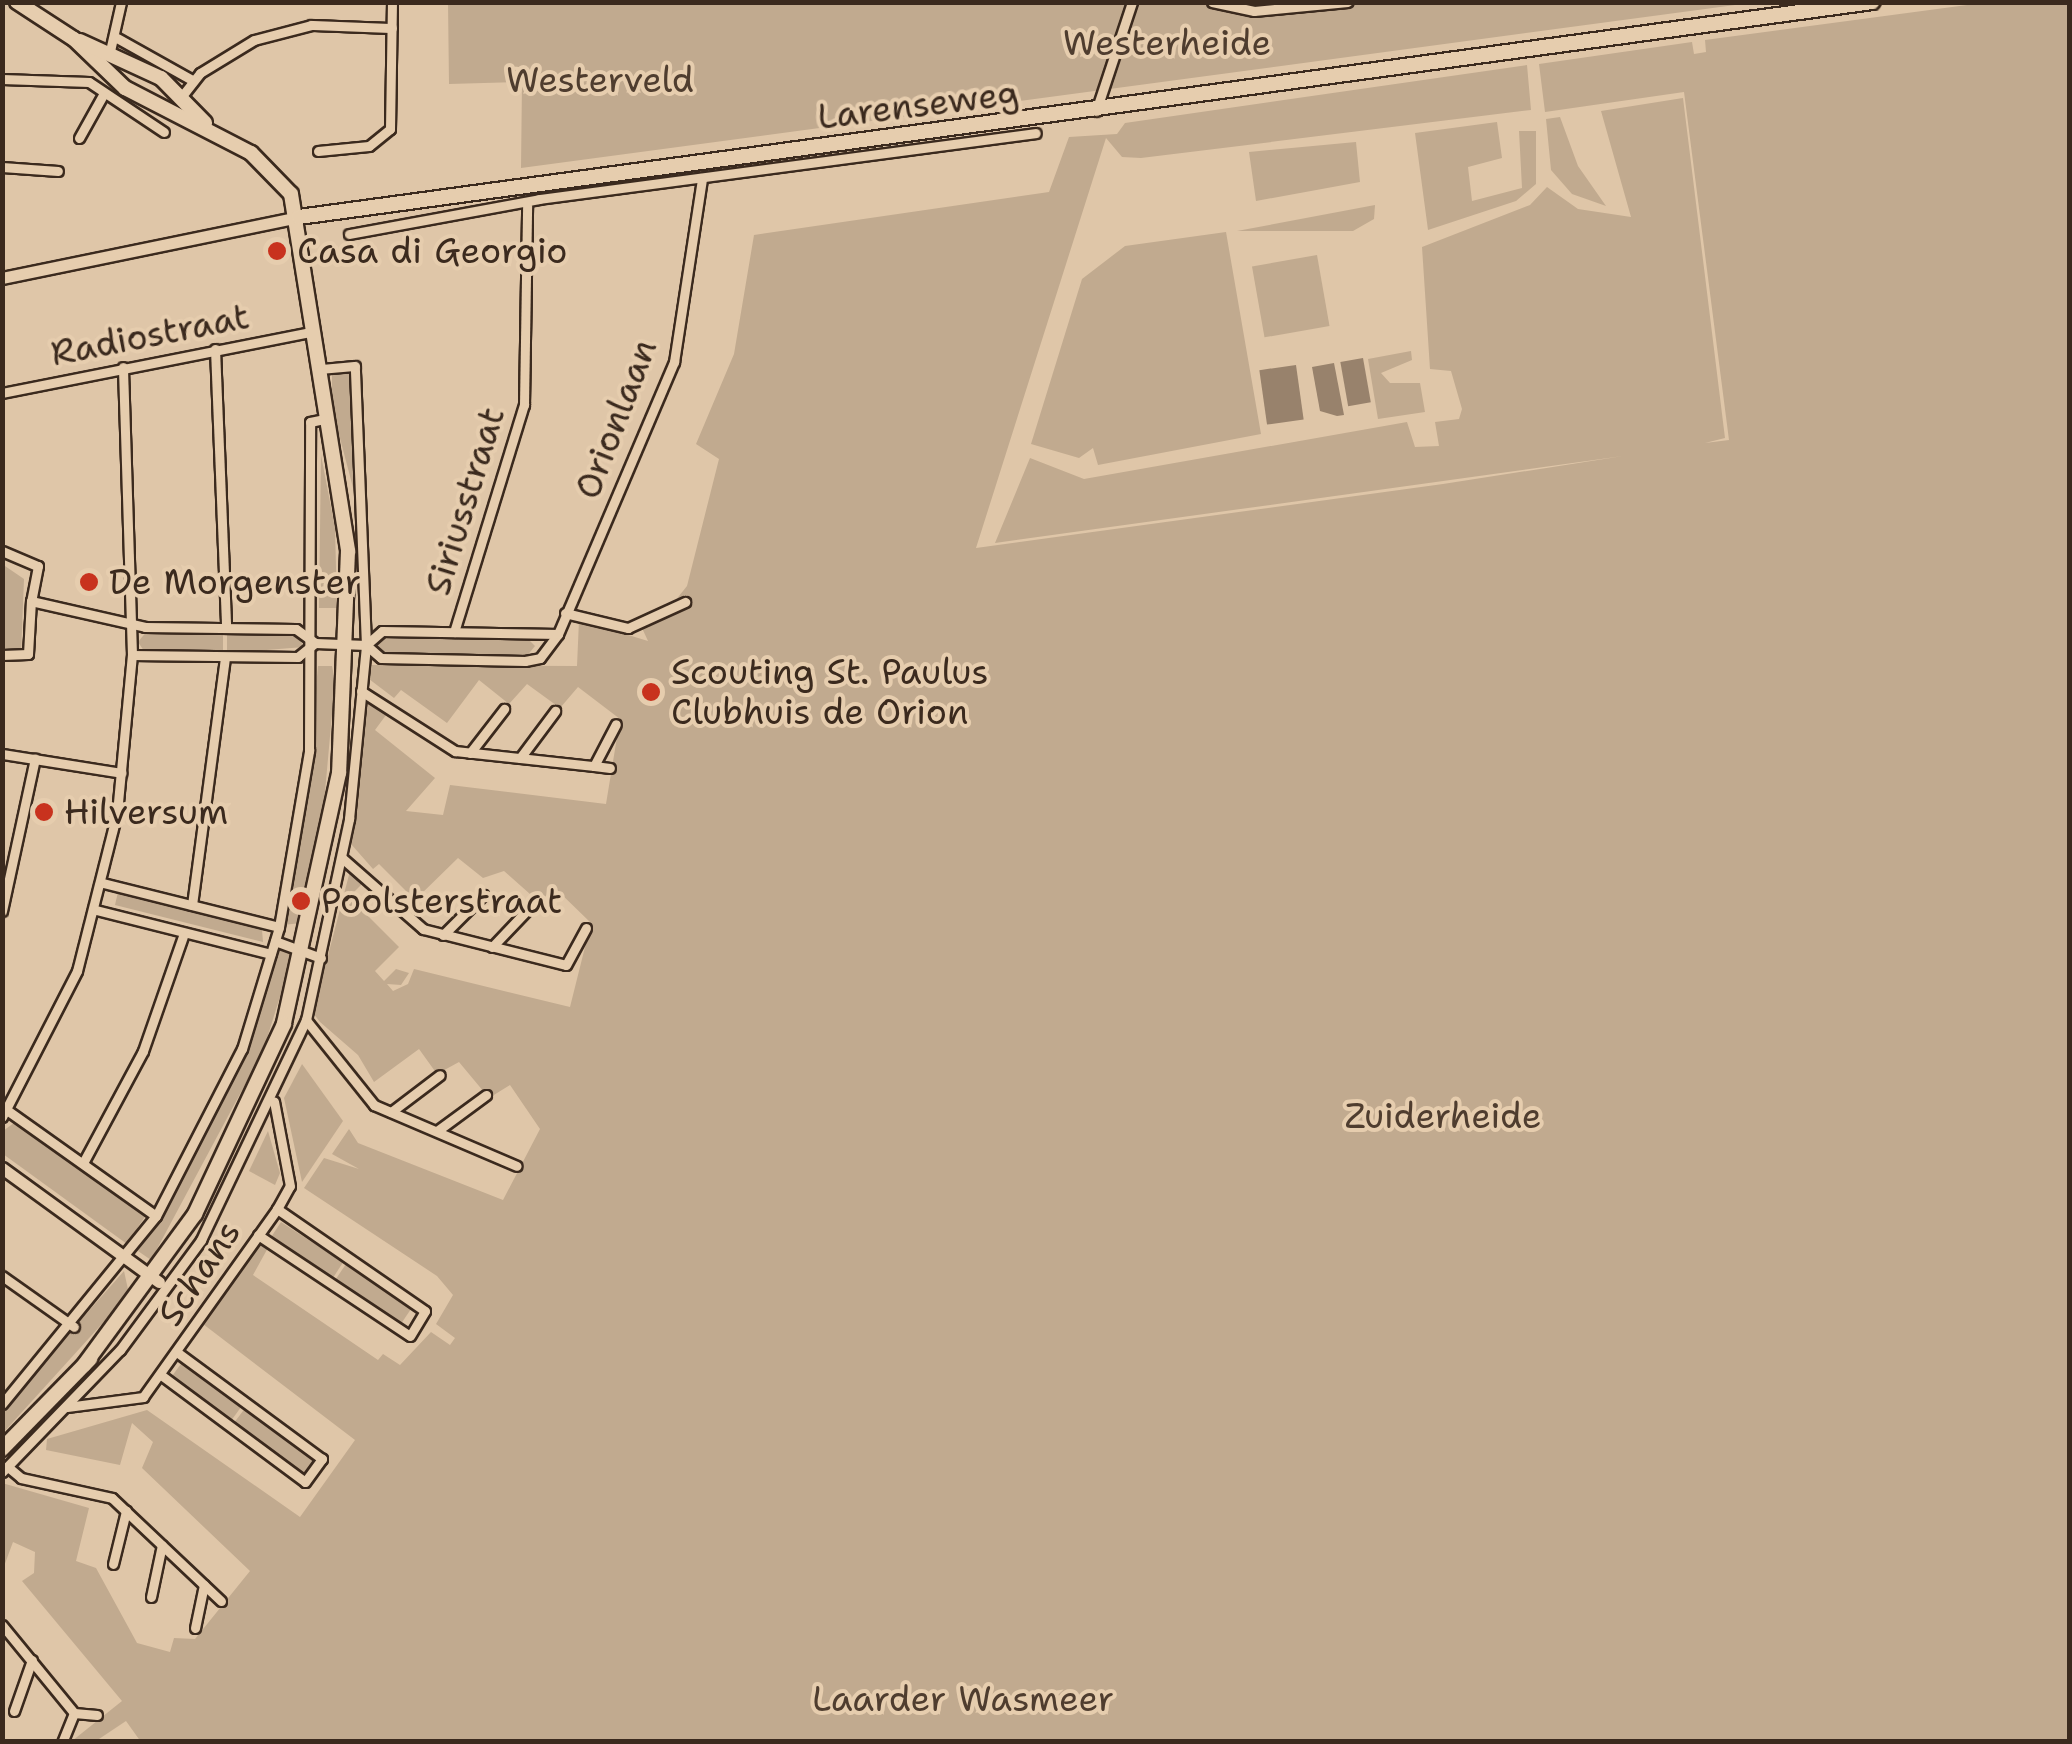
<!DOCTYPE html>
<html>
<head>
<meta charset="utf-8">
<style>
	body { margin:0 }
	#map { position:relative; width:2072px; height:1744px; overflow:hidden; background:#dfc6a8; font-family:"Shantell Sans",sans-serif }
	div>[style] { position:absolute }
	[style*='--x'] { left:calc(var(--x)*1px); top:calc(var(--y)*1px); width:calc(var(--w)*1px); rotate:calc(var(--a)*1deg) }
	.green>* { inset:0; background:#c1aa8f; transform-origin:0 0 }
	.water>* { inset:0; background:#98826c; transform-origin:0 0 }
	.roads { filter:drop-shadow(2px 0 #3b2a1e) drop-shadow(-2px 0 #3b2a1e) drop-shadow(0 2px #3b2a1e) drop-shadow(0 -2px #3b2a1e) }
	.minor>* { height:9px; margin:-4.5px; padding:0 4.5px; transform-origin:4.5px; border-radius:4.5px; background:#e6cdae }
	.tertiary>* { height:11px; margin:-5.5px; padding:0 5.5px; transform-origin:5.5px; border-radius:5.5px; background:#e6cdae }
	.primary>* { height:14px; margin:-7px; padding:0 7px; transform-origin:7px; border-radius:7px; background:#e6cdae }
	.dots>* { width:28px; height:28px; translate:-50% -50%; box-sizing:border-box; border:5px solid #e6cdae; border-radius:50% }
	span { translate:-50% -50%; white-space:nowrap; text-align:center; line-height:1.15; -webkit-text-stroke:8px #e6cdae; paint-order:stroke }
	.park-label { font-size:35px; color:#4f3d2f }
	.street-label { font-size:35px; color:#3b2a1e }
	.poi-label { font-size:35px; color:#3b2a1e }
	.left { translate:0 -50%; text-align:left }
	.frame { position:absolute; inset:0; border:5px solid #3b2a1e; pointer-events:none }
</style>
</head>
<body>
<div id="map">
	<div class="green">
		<i style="clip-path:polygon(448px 3px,1750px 3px,521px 168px,522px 82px,449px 84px)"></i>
		<i style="clip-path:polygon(1982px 3px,2069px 3px,2069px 1741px,141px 1742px,126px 1721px,96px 1741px,72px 1741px,122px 1701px,22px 1581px,34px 1573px,35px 1552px,13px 1542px,3px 1569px,2px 1483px,89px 1508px,76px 1561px,96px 1568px,137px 1643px,170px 1652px,174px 1638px,195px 1639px,250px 1571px,142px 1468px,153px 1442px,132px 1423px,120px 1465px,46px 1450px,47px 1439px,147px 1410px,300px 1517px,355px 1440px,203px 1324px,259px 1241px,269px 1246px,253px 1275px,378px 1360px,383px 1354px,400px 1365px,431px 1332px,450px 1345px,455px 1338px,436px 1324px,453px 1295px,437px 1276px,304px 1188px,324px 1158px,359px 1169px,332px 1154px,349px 1129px,358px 1143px,503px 1200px,540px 1129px,510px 1085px,489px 1098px,459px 1062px,437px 1074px,419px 1049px,374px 1082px,358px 1055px,320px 1022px,313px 1013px,350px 871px,366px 880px,349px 897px,399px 947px,375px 971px,384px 981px,396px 969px,409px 973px,401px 985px,387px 984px,393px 991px,408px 984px,414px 969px,570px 1007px,591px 923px,555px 888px,539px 902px,504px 871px,483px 878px,458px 858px,415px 900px,379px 864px,373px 869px,351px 844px,368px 702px,389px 711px,375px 730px,435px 778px,406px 811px,443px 815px,450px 785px,606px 804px,620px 719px,578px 687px,560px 708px,527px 684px,509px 704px,479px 680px,447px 723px,401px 690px,394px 698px,369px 679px,370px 665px,577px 666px,579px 620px,648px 641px,642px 628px,682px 609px,684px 599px,675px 601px,687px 586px,719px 459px,696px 444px,734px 354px,754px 235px,1049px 192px,1069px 137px,1117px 134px,1125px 123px,1527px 65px,1531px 110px,1141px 158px,1122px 157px,1106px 138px,976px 548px,1443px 484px,1623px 456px,995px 543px,1030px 458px,1084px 479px,1407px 422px,1415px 447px,1439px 446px,1435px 422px,1459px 419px,1462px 409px,1451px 371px,1430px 369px,1422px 247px,1530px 205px,1547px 187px,1578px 209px,1631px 217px,1601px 111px,1683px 98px,1725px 438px,1705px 443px,1729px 440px,1684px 92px,1545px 112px,1539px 64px,1692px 42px,1694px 54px,1706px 52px,1705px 40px)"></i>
		<i style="clip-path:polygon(1560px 117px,1578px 166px,1606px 206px,1572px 194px,1551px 170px,1546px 119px)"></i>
		<i style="clip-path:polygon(1497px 122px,1502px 158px,1468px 167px,1472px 201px,1522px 188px,1519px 131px,1536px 131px,1536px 184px,1516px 201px,1428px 230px,1415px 133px)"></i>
		<i style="clip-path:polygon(1356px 142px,1360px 182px,1256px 201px,1249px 152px)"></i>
		<i style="clip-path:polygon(1375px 205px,1374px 219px,1353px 231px,1237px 231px)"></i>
		<i style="clip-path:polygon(1226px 232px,1261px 434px,1098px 465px,1093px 448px,1079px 458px,1031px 444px,1082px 279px,1125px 246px)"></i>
		<i style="left:1317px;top:255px;width:72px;height:66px;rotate:80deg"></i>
		<i style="clip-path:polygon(1411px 351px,1412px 360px,1381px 373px,1390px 383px,1420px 383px,1425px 412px,1378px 419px,1368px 359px)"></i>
		<i style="clip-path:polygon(332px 372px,353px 374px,356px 499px,332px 408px)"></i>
		<i style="clip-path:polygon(321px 455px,335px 528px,337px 608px,319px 608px)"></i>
		<i style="clip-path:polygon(2px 564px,24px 579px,21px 655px,3px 651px)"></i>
		<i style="clip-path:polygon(147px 631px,223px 632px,223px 653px,144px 651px,138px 642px)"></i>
		<i style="clip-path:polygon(227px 632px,296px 633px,304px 647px,227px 653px)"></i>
		<i style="clip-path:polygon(383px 634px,525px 636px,535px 646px,526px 657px,382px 655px,374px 647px)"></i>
		<i style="clip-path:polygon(318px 666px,332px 666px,335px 681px,324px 803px,301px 923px,283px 925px,304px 820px)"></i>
		<i style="clip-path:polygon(118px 892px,262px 930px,263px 942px,115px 905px)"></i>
		<i style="clip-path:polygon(278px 948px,294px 952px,263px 1051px,151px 1260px,138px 1251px,239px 1071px)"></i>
		<i style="clip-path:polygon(302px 1064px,343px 1121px,302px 1182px,284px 1098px)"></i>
		<i style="clip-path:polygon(18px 1120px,146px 1215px,127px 1244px,3px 1154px,3px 1131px)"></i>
		<i style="clip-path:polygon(268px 1131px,280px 1173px,275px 1185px,249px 1171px)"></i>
		<i style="left:281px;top:1222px;width:74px;height:21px;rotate:33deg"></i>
		<i style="left:346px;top:1264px;width:79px;height:22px;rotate:34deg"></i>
		<i style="clip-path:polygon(124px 1271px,129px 1294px,3px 1433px,3px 1408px)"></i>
		<i style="left:183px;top:1361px;width:74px;height:21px;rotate:36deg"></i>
		<i style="left:246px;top:1407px;width:86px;height:23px;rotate:37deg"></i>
	</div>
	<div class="water">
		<i style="left:1363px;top:358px;width:45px;height:23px;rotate:80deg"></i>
		<i style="clip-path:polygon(1334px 363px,1344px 415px,1337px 416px,1320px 411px,1312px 367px)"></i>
		<i style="left:1296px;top:365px;width:55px;height:37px;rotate:82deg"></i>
	</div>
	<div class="roads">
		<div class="minor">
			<i style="--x:1212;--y:2;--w:43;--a:12.1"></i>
			<i style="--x:1254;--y:11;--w:94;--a:-5.5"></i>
			<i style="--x:117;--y:38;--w:86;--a:29.2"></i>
			<i style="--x:110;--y:51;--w:50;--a:-77.3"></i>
			<i style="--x:2;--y:79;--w:87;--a:2"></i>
			<i style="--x:89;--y:82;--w:90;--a:33.7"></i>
			<i style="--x:182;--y:96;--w:29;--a:-52"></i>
			<i style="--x:200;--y:73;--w:63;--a:-31.4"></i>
			<i style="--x:254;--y:40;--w:59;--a:-14.7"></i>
			<i style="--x:311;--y:25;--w:81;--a:2.1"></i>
			<i style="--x:1096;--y:111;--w:115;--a:-71.7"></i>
			<i style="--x:79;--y:138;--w:51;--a:-60.9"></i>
			<i style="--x:318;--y:151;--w:51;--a:-5.6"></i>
			<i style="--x:369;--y:146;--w:27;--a:-39"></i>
			<i style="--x:390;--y:129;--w:127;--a:-89.1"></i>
			<i style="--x:2;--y:167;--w:56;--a:4.1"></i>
			<i style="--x:349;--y:234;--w:193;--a:-10.4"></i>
			<i style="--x:539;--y:199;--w:501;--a:-7.56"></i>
			<i style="--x:215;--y:349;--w:277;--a:87.7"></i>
			<i style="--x:2;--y:393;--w:313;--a:-11.2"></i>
			<i style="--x:2;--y:551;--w:39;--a:23"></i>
			<i style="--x:38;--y:566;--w:36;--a:101"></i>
			<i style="--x:31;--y:601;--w:117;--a:12.8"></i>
			<i style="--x:145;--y:627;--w:151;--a:0.8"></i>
			<i style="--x:296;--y:629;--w:24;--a:36"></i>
			<i style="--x:315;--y:643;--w:22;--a:141"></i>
			<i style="--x:298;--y:657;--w:166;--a:-179.3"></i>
			<i style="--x:565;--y:613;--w:65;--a:13.4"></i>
			<i style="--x:628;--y:628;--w:63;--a:-24.5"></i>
			<i style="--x:454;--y:632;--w:238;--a:-72.9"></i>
			<i style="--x:524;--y:405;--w:199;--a:-89.1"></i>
			<i style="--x:558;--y:634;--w:176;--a:-179"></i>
			<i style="--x:382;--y:631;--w:21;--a:139"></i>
			<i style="--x:366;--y:645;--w:20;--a:41"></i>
			<i style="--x:381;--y:658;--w:144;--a:1.2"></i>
			<i style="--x:525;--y:661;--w:15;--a:-11"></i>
			<i style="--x:540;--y:658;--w:30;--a:-53"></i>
			<i style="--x:558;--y:634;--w:296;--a:-66.9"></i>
			<i style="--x:674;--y:362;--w:186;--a:-81.3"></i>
			<i style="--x:315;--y:643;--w:51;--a:2.2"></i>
			<i style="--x:2;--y:655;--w:26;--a:-2"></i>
			<i style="--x:28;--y:654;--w:53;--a:-86.8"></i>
			<i style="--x:361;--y:691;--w:112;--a:32.6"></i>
			<i style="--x:455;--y:751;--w:140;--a:6.2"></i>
			<i style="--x:594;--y:766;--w:47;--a:-62.4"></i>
			<i style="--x:470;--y:753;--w:56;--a:-52.3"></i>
			<i style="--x:2;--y:754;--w:121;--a:9"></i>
			<i style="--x:520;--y:758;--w:59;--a:-53.3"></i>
			<i style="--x:594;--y:766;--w:16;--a:7"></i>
			<i style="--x:342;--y:858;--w:108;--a:41.2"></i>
			<i style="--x:423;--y:929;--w:147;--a:14.1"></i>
			<i style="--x:566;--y:965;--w:42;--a:-61.6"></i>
			<i style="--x:103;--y:883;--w:181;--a:14"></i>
			<i style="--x:192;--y:905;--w:250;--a:-82.4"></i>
			<i style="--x:96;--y:910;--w:180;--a:14.1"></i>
			<i style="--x:2;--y:911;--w:156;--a:-77.8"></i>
			<i style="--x:443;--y:935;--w:57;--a:-45"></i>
			<i style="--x:275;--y:941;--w:49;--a:20.3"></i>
			<i style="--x:492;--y:947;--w:52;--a:-46.5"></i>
			<i style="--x:306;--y:1020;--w:109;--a:51.3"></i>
			<i style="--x:374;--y:1105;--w:155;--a:23.1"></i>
			<i style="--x:4;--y:1108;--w:186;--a:35.4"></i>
			<i style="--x:391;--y:1112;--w:61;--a:-37.1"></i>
			<i style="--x:2;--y:1117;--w:164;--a:-62.8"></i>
			<i style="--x:77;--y:971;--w:163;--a:-75.8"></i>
			<i style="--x:117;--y:813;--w:159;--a:-84.6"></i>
			<i style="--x:132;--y:655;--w:288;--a:-91.8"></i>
			<i style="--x:437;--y:1131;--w:61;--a:-36.3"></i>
			<i style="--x:83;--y:1163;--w:127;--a:-61.8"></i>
			<i style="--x:143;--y:1051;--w:125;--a:-70.8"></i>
			<i style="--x:258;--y:1235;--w:182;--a:33.6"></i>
			<i style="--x:410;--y:1336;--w:29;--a:-59"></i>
			<i style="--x:425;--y:1311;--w:180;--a:-145.4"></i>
			<i style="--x:2;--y:1276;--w:88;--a:35.3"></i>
			<i style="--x:161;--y:1375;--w:179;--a:36.6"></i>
			<i style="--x:305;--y:1482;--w:29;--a:-54"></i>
			<i style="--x:322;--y:1459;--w:179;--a:-143.6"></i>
			<i style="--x:2;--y:1404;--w:243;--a:-50.7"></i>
			<i style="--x:156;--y:1216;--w:188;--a:-62.8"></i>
			<i style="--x:242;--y:1049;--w:127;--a:-73.1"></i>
			<i style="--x:279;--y:927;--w:179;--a:-80.3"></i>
			<i style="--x:309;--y:751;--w:329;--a:-89.8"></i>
			<i style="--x:310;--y:422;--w:14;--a:-12"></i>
			<i style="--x:67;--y:1407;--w:77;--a:-7.5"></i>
			<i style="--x:143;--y:1397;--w:231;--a:-54.5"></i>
			<i style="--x:277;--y:1209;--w:26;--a:-61"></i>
			<i style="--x:290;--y:1186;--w:86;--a:-100.7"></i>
			<i style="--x:8;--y:1467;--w:17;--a:40"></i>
			<i style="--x:21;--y:1478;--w:93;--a:12.4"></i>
			<i style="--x:112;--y:1498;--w:150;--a:43.4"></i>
			<i style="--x:2;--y:1472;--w:170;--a:-46"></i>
			<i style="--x:120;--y:1350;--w:137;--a:-53.6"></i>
			<i style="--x:201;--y:1240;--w:244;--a:-64.5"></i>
			<i style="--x:306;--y:1020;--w:206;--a:-77.9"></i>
			<i style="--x:349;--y:819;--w:175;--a:-84.4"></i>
			<i style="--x:366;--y:645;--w:279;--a:-92.3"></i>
			<i style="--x:355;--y:366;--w:37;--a:175"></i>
			<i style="--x:113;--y:1564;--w:55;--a:-76.2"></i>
			<i style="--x:151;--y:1597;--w:53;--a:-78.1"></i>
			<i style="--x:2;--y:1625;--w:114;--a:50.7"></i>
			<i style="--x:74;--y:1713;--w:31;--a:112"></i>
			<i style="--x:195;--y:1628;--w:44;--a:-78.2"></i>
			<i style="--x:14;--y:1711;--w:54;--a:-70.6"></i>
			<i style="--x:74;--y:1713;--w:23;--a:5"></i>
		</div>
		<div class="tertiary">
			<i style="--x:2;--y:278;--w:303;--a:-11.6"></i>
			<i style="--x:2;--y:1168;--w:194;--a:36"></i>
		</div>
		<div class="primary">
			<i style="--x:17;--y:2;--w:68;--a:33"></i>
			<i style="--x:74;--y:39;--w:71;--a:43.9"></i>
			<i style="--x:125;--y:88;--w:142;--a:27.3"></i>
			<i style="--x:251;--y:153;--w:57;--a:45.7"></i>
			<i style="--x:291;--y:194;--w:362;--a:80.9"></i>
			<i style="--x:348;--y:551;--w:222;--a:92.3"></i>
			<i style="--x:339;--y:773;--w:257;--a:102.4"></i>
			<i style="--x:284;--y:1024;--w:210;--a:115.1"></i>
			<i style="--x:195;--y:1214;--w:187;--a:126.3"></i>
			<i style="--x:80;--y:41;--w:89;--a:24.6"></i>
			<i style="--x:161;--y:78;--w:63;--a:45.6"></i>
			<i style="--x:299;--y:217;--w:1588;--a:-7.78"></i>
			<i style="--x:2;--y:1449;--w:126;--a:-45.6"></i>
		</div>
	</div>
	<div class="dots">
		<i style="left:277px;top:251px;background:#c8321e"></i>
		<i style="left:89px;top:582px;background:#c8321e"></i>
		<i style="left:651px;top:692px;background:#c8321e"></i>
		<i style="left:44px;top:812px;background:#c8321e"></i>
		<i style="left:301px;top:901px;background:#c8321e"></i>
	</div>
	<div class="park-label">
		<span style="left:1167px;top:43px">Westerheide</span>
		<span style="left:600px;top:80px">Westerveld</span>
		<span style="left:1443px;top:1116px">Zuiderheide</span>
		<span style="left:963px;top:1699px">Laarder Wasmeer</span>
	</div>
	<div class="street-label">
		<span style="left:918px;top:105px;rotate:-7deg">Larenseweg</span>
		<span style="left:150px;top:335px;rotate:-11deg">Radiostraat</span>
		<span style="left:616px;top:419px;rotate:-69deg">Orionlaan</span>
		<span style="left:465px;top:501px;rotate:-73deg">Siriusstraat</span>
		<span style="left:199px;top:1273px;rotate:-56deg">Schans</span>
	</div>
	<div class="poi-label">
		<span class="left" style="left:297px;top:251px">Casa di Georgio</span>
		<span class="left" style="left:109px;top:582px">De Morgenster</span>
		<span class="left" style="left:671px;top:692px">Scouting St. Paulus<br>Clubhuis de Orion</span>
		<span class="left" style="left:64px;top:812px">Hilversum</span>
		<span class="left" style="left:321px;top:901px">Poolsterstraat</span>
	</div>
	<div class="frame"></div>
</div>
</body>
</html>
